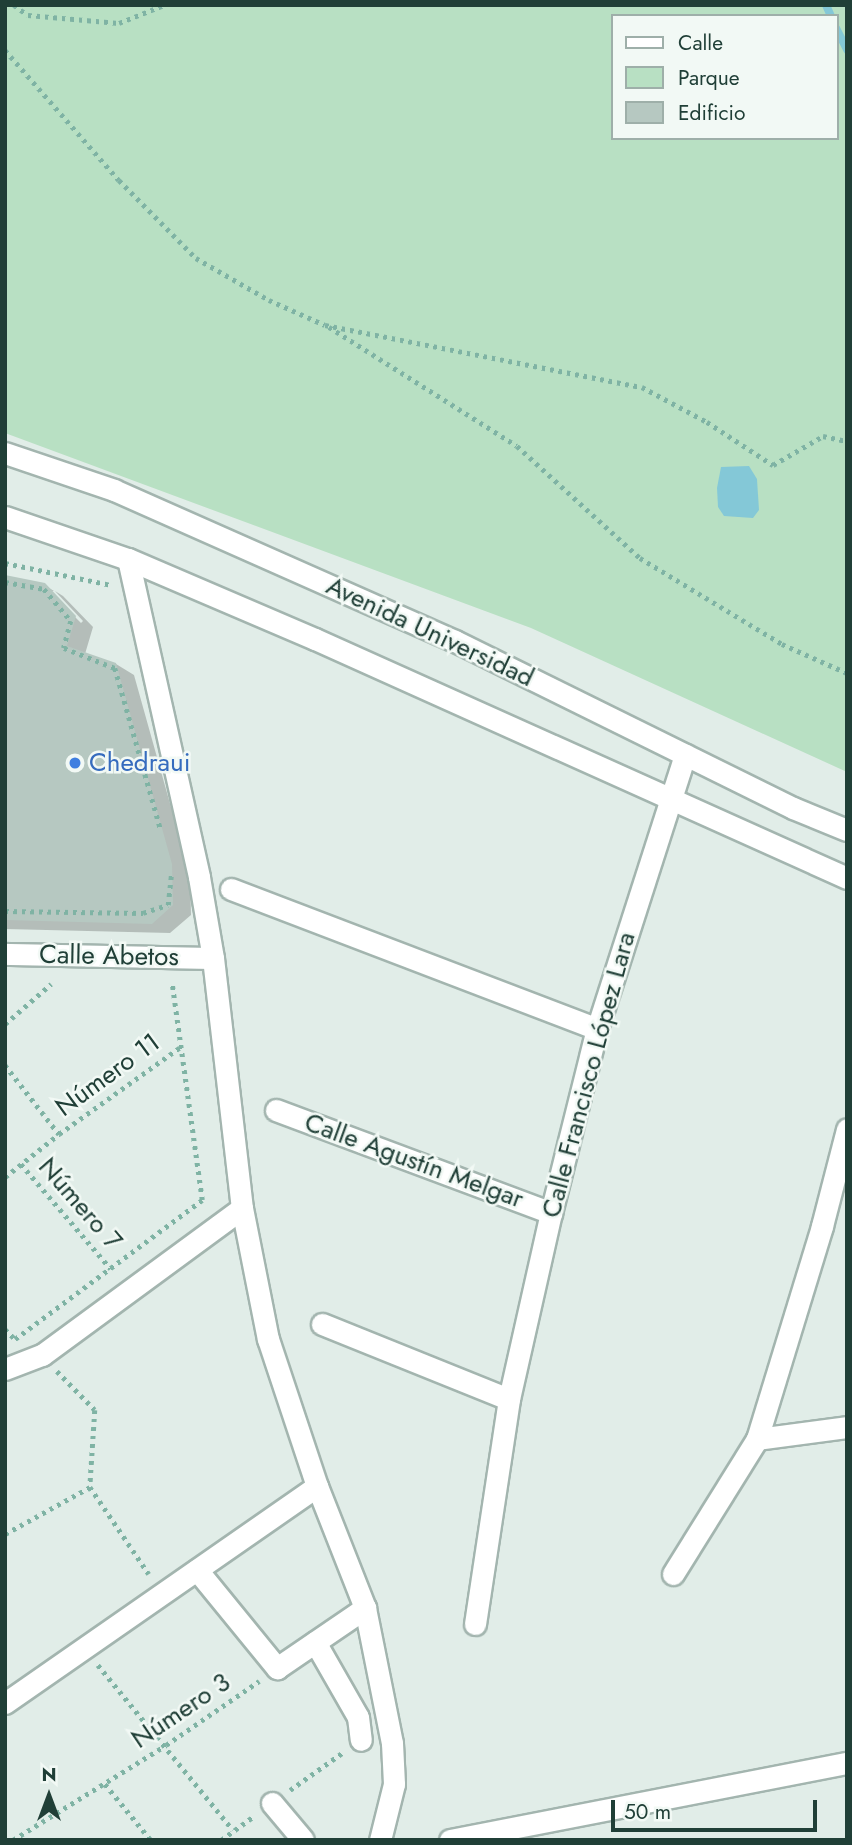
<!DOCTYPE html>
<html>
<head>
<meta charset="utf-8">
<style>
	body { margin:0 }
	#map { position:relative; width:852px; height:1845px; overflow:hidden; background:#e1ede8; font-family:Jost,sans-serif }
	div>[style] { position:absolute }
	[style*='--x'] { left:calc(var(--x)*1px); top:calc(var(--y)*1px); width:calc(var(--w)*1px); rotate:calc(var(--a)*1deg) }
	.green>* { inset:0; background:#b8e0c3 }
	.water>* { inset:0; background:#84c8d7 }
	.shadow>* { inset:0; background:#0003 }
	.stream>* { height:8px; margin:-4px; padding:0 4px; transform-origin:4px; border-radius:4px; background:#84c8d7 }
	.building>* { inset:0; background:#b6c8c1 }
	.path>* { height:4.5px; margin-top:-2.25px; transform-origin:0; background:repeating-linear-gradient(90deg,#7fb3a4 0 3.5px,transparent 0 8.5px) }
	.roads { filter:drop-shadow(2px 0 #a3b5af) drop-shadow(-2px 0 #a3b5af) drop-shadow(0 2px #a3b5af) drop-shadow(0 -2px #a3b5af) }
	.minor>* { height:21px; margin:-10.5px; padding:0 10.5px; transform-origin:10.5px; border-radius:10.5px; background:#fff }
	.secondary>* { height:21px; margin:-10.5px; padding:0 10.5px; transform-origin:10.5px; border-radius:10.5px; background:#fff }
	.dots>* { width:19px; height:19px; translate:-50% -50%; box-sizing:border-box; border:4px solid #f2f9f5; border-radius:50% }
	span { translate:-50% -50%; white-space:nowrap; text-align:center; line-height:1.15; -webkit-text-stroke:5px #f2f9f5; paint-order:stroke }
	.street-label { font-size:26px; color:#203f37 }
	.shop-label { font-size:26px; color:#366cbe }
	.left { translate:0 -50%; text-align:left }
	.frame { position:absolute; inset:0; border:7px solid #203f37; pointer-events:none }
	.legend { position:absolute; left:611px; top:14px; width:228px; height:126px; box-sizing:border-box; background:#f2f9f5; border:2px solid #9eafa9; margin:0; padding:9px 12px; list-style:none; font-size:21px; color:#203f37 }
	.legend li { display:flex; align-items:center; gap:14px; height:35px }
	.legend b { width:35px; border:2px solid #9eafa9 }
	.north { position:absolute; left:14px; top:1761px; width:70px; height:70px; -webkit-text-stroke:5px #f2f9f5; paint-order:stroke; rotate:0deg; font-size:19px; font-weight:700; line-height:28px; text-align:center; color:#203f37 }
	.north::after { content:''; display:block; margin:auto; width:24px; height:32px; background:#203f37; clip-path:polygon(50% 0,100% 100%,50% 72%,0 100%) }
	.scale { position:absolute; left:611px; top:1800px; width:206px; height:32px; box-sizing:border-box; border:4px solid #203f37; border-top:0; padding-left:9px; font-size:21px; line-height:24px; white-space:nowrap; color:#203f37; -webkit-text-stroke:5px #f2f9f5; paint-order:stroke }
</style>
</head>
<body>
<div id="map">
	<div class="green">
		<i style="clip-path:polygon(evenodd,5px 5px,847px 5px,847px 772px,531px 628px,5px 433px,5px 5px,612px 16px,836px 16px,836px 138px,612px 138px,612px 16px)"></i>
	</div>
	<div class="water">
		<i style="clip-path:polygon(749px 466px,757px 479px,759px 510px,753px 518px,724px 516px,718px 507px,717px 488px,721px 467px)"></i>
	</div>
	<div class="shadow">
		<i style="clip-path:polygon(5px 577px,44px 585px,54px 591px,49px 591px,81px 623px,83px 621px,55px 591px,63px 596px,93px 627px,85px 654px,116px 664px,134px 675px,190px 875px,191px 915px,170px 933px,5px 929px)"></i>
	</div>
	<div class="stream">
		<i style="--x:826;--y:5;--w:12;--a:66"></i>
		<i style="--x:836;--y:28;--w:25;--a:63"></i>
	</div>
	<div class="building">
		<i style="clip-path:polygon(5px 575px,45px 583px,76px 616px,67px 646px,116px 663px,172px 864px,173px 905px,152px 924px,5px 920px)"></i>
	</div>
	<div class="path">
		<i style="--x:14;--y:5;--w:17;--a:36"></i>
		<i style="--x:28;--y:15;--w:91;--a:5"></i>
		<i style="--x:119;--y:23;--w:48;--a:-21.8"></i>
		<i style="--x:5;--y:50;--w:173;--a:48.8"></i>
		<i style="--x:119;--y:180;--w:110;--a:45.4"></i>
		<i style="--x:196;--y:258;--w:84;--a:29.9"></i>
		<i style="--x:269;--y:300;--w:61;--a:24.1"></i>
		<i style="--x:325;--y:325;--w:323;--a:11.1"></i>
		<i style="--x:642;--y:387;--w:74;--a:28.3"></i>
		<i style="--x:707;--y:422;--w:79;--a:33.1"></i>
		<i style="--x:773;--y:465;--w:58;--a:-30.1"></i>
		<i style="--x:823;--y:436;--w:25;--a:12"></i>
		<i style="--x:329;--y:327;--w:222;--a:32.3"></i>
		<i style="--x:517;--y:446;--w:166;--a:42.3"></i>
		<i style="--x:640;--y:558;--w:166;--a:31.2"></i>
		<i style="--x:782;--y:644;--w:71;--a:24"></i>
		<i style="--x:5;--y:563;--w:108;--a:11.7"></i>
		<i style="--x:5;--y:582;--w:40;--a:10"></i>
		<i style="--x:44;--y:589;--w:42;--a:49.8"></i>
		<i style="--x:71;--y:621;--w:28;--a:105"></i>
		<i style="--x:64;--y:648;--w:55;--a:21.4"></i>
		<i style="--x:115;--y:668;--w:169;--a:74.2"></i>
		<i style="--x:5;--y:911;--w:138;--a:0.8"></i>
		<i style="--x:143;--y:913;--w:26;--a:-18"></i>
		<i style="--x:168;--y:905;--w:31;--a:-84"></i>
		<i style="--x:5;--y:1024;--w:61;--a:-41"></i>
		<i style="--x:5;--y:1065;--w:88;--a:52"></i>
		<i style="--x:21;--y:1164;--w:138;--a:49.4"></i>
		<i style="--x:5;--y:1177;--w:69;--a:-38.5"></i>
		<i style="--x:59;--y:1134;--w:148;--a:-35.6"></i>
		<i style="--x:5;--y:1329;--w:14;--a:45"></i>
		<i style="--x:15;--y:1339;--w:233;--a:-36.6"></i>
		<i style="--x:202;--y:1200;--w:217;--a:-97.9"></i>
		<i style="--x:57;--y:1371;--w:54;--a:45.7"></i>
		<i style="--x:95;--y:1410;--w:77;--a:93.7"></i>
		<i style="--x:90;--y:1487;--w:105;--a:55.9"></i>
		<i style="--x:5;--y:1534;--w:97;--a:-28.9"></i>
		<i style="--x:98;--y:1665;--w:213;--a:50.7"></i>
		<i style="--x:105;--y:1784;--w:72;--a:50.6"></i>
		<i style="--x:290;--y:1790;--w:64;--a:-35.4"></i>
		<i style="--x:13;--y:1840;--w:180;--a:-31.8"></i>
		<i style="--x:166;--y:1745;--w:113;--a:-34.5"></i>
		<i style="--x:221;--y:1840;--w:41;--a:-36"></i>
	</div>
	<div class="roads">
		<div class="minor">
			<i style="--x:128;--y:559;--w:326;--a:77.4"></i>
			<i style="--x:199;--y:877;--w:82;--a:80.2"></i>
			<i style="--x:213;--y:958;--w:252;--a:83.4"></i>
			<i style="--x:242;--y:1208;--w:134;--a:78.8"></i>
			<i style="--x:268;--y:1339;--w:155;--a:71.6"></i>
			<i style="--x:317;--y:1486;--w:131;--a:68.5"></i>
			<i style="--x:365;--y:1608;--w:138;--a:78.7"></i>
			<i style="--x:392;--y:1743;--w:41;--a:87.2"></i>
			<i style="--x:394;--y:1784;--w:58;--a:104"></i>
			<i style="--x:231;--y:889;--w:392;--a:20.9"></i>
			<i style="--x:5;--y:954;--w:208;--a:1.1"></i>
			<i style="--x:276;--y:1110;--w:294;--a:20.5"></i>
			<i style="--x:322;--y:1324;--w:201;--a:21.9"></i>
			<i style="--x:5;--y:1369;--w:40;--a:-21"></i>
			<i style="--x:42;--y:1355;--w:248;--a:-36.3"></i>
			<i style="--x:757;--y:1439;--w:91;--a:-7.6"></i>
			<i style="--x:197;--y:1570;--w:127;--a:50.8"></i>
			<i style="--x:277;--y:1668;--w:107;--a:-34.3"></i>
			<i style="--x:673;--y:1574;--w:159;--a:-58.1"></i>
			<i style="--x:757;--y:1439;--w:223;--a:-73"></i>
			<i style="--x:822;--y:1226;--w:100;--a:-75.5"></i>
			<i style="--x:475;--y:1624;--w:228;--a:-81.4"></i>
			<i style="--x:509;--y:1399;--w:191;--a:-77.3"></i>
			<i style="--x:551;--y:1213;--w:190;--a:-76"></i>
			<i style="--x:597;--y:1029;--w:288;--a:-72.2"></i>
			<i style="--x:315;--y:1642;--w:86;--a:60.2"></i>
			<i style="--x:358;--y:1717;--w:23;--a:83"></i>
			<i style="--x:5;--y:1703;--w:380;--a:-34.8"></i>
			<i style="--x:272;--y:1803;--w:48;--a:50"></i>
			<i style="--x:450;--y:1840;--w:404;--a:-11"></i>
		</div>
		<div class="secondary">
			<i style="--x:5;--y:453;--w:115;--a:18.7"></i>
			<i style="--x:114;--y:490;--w:373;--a:23.9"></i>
			<i style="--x:455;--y:641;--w:377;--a:26.3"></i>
			<i style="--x:793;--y:808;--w:58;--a:22.2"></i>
			<i style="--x:5;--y:517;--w:130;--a:18.9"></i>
			<i style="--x:128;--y:559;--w:203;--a:23.2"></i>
			<i style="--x:315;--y:639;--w:583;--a:24.19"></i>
		</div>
	</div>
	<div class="dots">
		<i style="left:75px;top:763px;background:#3f7fe0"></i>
	</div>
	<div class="street-label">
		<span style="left:430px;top:632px;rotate:25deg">Avenida Universidad</span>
		<span style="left:109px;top:956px;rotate:1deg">Calle Abetos</span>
		<span style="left:108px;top:1075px;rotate:-36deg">Número 11</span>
		<span style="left:589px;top:1075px;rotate:-75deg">Calle Francisco López Lara</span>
		<span style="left:414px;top:1161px;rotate:20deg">Calle Agustín Melgar</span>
		<span style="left:80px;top:1204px;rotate:49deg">Número 7</span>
		<span style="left:181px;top:1711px;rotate:-34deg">Número 3</span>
	</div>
	<div class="shop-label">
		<span class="left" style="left:89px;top:763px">Chedraui</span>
	</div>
	<div class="frame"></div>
	<ul class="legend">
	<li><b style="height:9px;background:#fff"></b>Calle</li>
	<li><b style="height:19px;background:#b8e0c3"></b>Parque</li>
	<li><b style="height:19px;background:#b6c8c1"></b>Edificio</li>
	</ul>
	<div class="north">N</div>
	<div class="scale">50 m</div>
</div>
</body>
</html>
